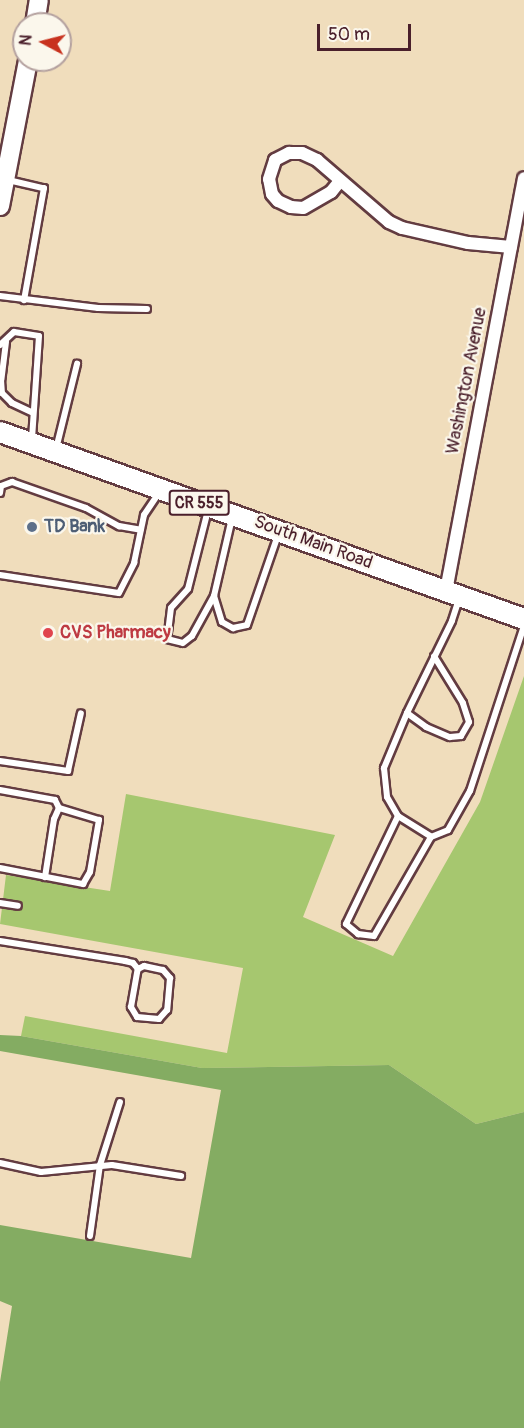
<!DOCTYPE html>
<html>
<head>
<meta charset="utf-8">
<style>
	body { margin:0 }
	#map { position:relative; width:524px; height:1428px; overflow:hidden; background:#f0ddbc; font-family:Pangolin,sans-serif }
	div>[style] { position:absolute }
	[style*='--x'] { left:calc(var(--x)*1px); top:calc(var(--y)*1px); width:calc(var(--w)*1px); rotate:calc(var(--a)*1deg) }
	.green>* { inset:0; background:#a6c76f }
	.forest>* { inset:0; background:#84ac62 }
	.roads { filter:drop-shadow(2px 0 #633c41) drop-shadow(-2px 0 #633c41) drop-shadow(0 2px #633c41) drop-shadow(0 -2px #633c41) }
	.lane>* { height:6px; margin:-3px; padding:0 3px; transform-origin:3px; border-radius:3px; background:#fff }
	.street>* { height:12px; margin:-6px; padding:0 6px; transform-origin:6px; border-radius:6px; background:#fff }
	.secondary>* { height:18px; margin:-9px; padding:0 9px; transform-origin:9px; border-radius:9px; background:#fff }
	.primary>* { height:20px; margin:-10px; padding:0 10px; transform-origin:10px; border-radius:10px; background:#fff }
	.dots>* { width:16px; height:16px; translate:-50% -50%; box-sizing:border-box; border:3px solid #fbf7ec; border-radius:50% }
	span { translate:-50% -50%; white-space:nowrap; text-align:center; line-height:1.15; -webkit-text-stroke:4.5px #fbf7ec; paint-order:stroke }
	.shield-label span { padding:2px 4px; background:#fbf7ec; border:2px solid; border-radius:4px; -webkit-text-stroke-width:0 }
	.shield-label { font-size:16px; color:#4a1f2b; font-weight:700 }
	.street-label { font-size:18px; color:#4a1f2b }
	.service-label { font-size:18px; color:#4e5e75; font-weight:700 }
	.left { translate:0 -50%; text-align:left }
	.health-label { font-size:18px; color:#be3a42; font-weight:700 }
	.north { position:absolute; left:12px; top:12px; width:60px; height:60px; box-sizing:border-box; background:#fbf7ec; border:2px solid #b4a19f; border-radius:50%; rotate:277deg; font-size:16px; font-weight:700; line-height:24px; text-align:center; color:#4a1f2b }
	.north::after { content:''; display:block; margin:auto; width:21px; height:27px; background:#c8321e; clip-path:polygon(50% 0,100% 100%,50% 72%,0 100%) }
	.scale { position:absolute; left:317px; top:24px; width:94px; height:27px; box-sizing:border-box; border:3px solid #4a1f2b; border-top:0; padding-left:8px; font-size:18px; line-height:21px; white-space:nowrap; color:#4a1f2b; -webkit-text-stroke:4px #fbf7ec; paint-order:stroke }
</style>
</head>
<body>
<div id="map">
	<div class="green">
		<i style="clip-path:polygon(524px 676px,524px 1112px,476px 1124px,389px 1065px,202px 1068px,21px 1036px,25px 1016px,227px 1053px,243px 968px,0 924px,6px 875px,110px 891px,126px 794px,335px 835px,303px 917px,393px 956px,480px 802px)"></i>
	</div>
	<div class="forest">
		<i style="clip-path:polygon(0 1035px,21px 1036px,202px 1068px,389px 1065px,476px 1124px,524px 1112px,524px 1428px,0 1428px,0 1382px,12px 1306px,0 1301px,0 1225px,191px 1258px,221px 1090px,0 1051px)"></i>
	</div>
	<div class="roads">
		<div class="lane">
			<i style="--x:8;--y:180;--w:37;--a:13"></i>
			<i style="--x:44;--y:188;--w:114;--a:100.1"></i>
			<i style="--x:0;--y:296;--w:99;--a:7"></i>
			<i style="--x:98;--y:308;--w:49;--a:1.2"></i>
			<i style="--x:6;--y:342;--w:38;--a:97"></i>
			<i style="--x:1;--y:380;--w:13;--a:86"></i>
			<i style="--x:2;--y:393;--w:14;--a:45"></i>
			<i style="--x:12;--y:403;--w:23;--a:25"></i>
			<i style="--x:0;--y:345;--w:19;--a:-43"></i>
			<i style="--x:14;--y:332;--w:25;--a:9"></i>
			<i style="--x:39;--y:336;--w:104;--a:93.9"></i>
			<i style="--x:56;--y:449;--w:88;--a:-76.1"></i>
			<i style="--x:0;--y:493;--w:7;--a:-82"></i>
			<i style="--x:1;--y:486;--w:12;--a:-20"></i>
			<i style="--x:12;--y:482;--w:78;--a:19.4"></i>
			<i style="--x:86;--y:508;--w:38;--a:29"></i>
			<i style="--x:119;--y:526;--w:22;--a:10"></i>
			<i style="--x:208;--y:510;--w:81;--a:104.2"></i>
			<i style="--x:188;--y:589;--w:25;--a:132"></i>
			<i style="--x:171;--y:608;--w:31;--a:97"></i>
			<i style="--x:167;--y:639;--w:16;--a:14"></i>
			<i style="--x:183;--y:643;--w:11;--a:-38"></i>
			<i style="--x:192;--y:636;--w:46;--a:-61.2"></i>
			<i style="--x:232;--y:518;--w:80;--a:103"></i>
			<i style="--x:214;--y:596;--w:27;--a:73"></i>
			<i style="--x:222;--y:622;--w:13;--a:29"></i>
			<i style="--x:233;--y:628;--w:14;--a:-12"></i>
			<i style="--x:247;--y:625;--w:95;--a:-71"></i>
			<i style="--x:0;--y:575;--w:120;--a:8.6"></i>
			<i style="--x:119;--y:593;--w:34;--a:-63"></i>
			<i style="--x:134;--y:563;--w:49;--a:-78.2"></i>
			<i style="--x:144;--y:515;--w:27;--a:-56"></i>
			<i style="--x:459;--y:599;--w:23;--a:108"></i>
			<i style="--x:452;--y:621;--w:102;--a:116.1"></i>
			<i style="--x:407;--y:713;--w:60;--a:112.7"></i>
			<i style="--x:384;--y:768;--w:29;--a:84"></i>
			<i style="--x:387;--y:797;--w:22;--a:60"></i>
			<i style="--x:398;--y:816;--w:120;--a:115.7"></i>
			<i style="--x:346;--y:924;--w:16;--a:40"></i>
			<i style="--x:358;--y:934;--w:16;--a:7"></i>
			<i style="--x:374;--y:936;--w:114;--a:-60.1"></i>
			<i style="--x:431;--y:837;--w:18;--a:-22"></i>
			<i style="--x:448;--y:830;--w:45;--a:-60.6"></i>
			<i style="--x:470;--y:791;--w:174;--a:-71.9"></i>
			<i style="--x:407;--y:713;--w:24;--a:36"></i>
			<i style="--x:426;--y:727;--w:26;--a:23"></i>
			<i style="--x:450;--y:737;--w:11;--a:-5"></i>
			<i style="--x:461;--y:736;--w:16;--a:-60"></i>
			<i style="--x:469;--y:722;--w:20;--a:-108"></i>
			<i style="--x:463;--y:703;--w:55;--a:-121.7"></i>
			<i style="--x:0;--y:761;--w:69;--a:8.4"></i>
			<i style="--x:68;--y:771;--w:59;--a:-77.4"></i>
			<i style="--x:0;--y:790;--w:56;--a:10.3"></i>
			<i style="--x:55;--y:800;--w:9;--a:63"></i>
			<i style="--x:398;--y:816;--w:39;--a:32"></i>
			<i style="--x:0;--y:868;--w:85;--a:10.9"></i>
			<i style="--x:83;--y:884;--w:14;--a:-60"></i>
			<i style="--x:90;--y:872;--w:53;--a:-80.2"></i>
			<i style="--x:99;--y:820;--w:42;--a:-163.3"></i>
			<i style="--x:59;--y:808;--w:12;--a:114"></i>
			<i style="--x:54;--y:819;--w:59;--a:98.8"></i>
			<i style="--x:0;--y:903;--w:18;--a:9"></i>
			<i style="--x:0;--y:941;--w:127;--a:9.1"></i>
			<i style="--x:125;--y:961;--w:8;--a:14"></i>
			<i style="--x:133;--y:963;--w:8;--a:50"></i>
			<i style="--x:144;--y:966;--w:19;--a:12"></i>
			<i style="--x:163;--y:970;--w:11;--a:49"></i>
			<i style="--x:170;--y:978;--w:32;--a:95"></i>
			<i style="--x:167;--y:1010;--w:12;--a:132"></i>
			<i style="--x:159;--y:1019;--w:22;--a:-175"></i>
			<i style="--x:137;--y:1017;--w:12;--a:-121"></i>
			<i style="--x:131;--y:1007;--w:39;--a:-80"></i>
			<i style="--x:138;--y:969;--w:7;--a:-27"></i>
			<i style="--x:0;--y:1163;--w:42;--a:12.4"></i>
			<i style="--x:41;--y:1172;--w:71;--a:-5.6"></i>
			<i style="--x:112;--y:1165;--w:70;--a:9.1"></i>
			<i style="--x:90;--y:1236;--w:72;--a:-82"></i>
			<i style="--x:100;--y:1165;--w:66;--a:-72.4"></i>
		</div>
		<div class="street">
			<i style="--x:340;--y:181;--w:14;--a:129"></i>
			<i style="--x:331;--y:192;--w:32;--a:150"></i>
			<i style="--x:303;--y:208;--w:12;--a:-175"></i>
			<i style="--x:291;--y:207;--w:14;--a:-155"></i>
			<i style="--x:278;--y:201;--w:9;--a:-131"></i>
			<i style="--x:272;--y:194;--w:15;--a:-101"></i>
			<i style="--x:269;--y:179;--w:20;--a:-72"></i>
			<i style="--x:275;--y:160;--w:16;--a:-27"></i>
			<i style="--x:289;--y:153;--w:13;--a:0"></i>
			<i style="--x:302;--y:153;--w:17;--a:25"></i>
			<i style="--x:317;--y:160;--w:95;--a:40.7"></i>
			<i style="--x:389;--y:222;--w:14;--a:25"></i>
			<i style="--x:402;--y:228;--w:68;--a:12.8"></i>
			<i style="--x:468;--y:243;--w:43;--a:5.3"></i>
			<i style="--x:446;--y:591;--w:420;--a:-79.3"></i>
		</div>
		<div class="secondary">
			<i style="--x:35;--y:24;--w:24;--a:-81"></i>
			<i style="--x:0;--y:206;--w:149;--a:-79.1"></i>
		</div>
		<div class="primary">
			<i style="--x:0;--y:432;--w:556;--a:19.64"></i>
		</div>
	</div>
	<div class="dots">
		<i style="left:32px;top:527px;background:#5c6f8a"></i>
		<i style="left:48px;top:633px;background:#e0444e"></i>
	</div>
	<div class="shield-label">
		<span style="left:199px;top:503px">CR 555</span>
	</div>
	<div class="street-label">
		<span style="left:467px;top:381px;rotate:-79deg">Washington Avenue</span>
		<span style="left:313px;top:543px;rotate:20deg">South Main Road</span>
	</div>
	<div class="service-label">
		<span class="left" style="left:44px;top:527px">TD Bank</span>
	</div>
	<div class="health-label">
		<span class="left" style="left:60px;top:633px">CVS Pharmacy</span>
	</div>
	<div class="north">N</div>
	<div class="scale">50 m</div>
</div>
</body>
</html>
